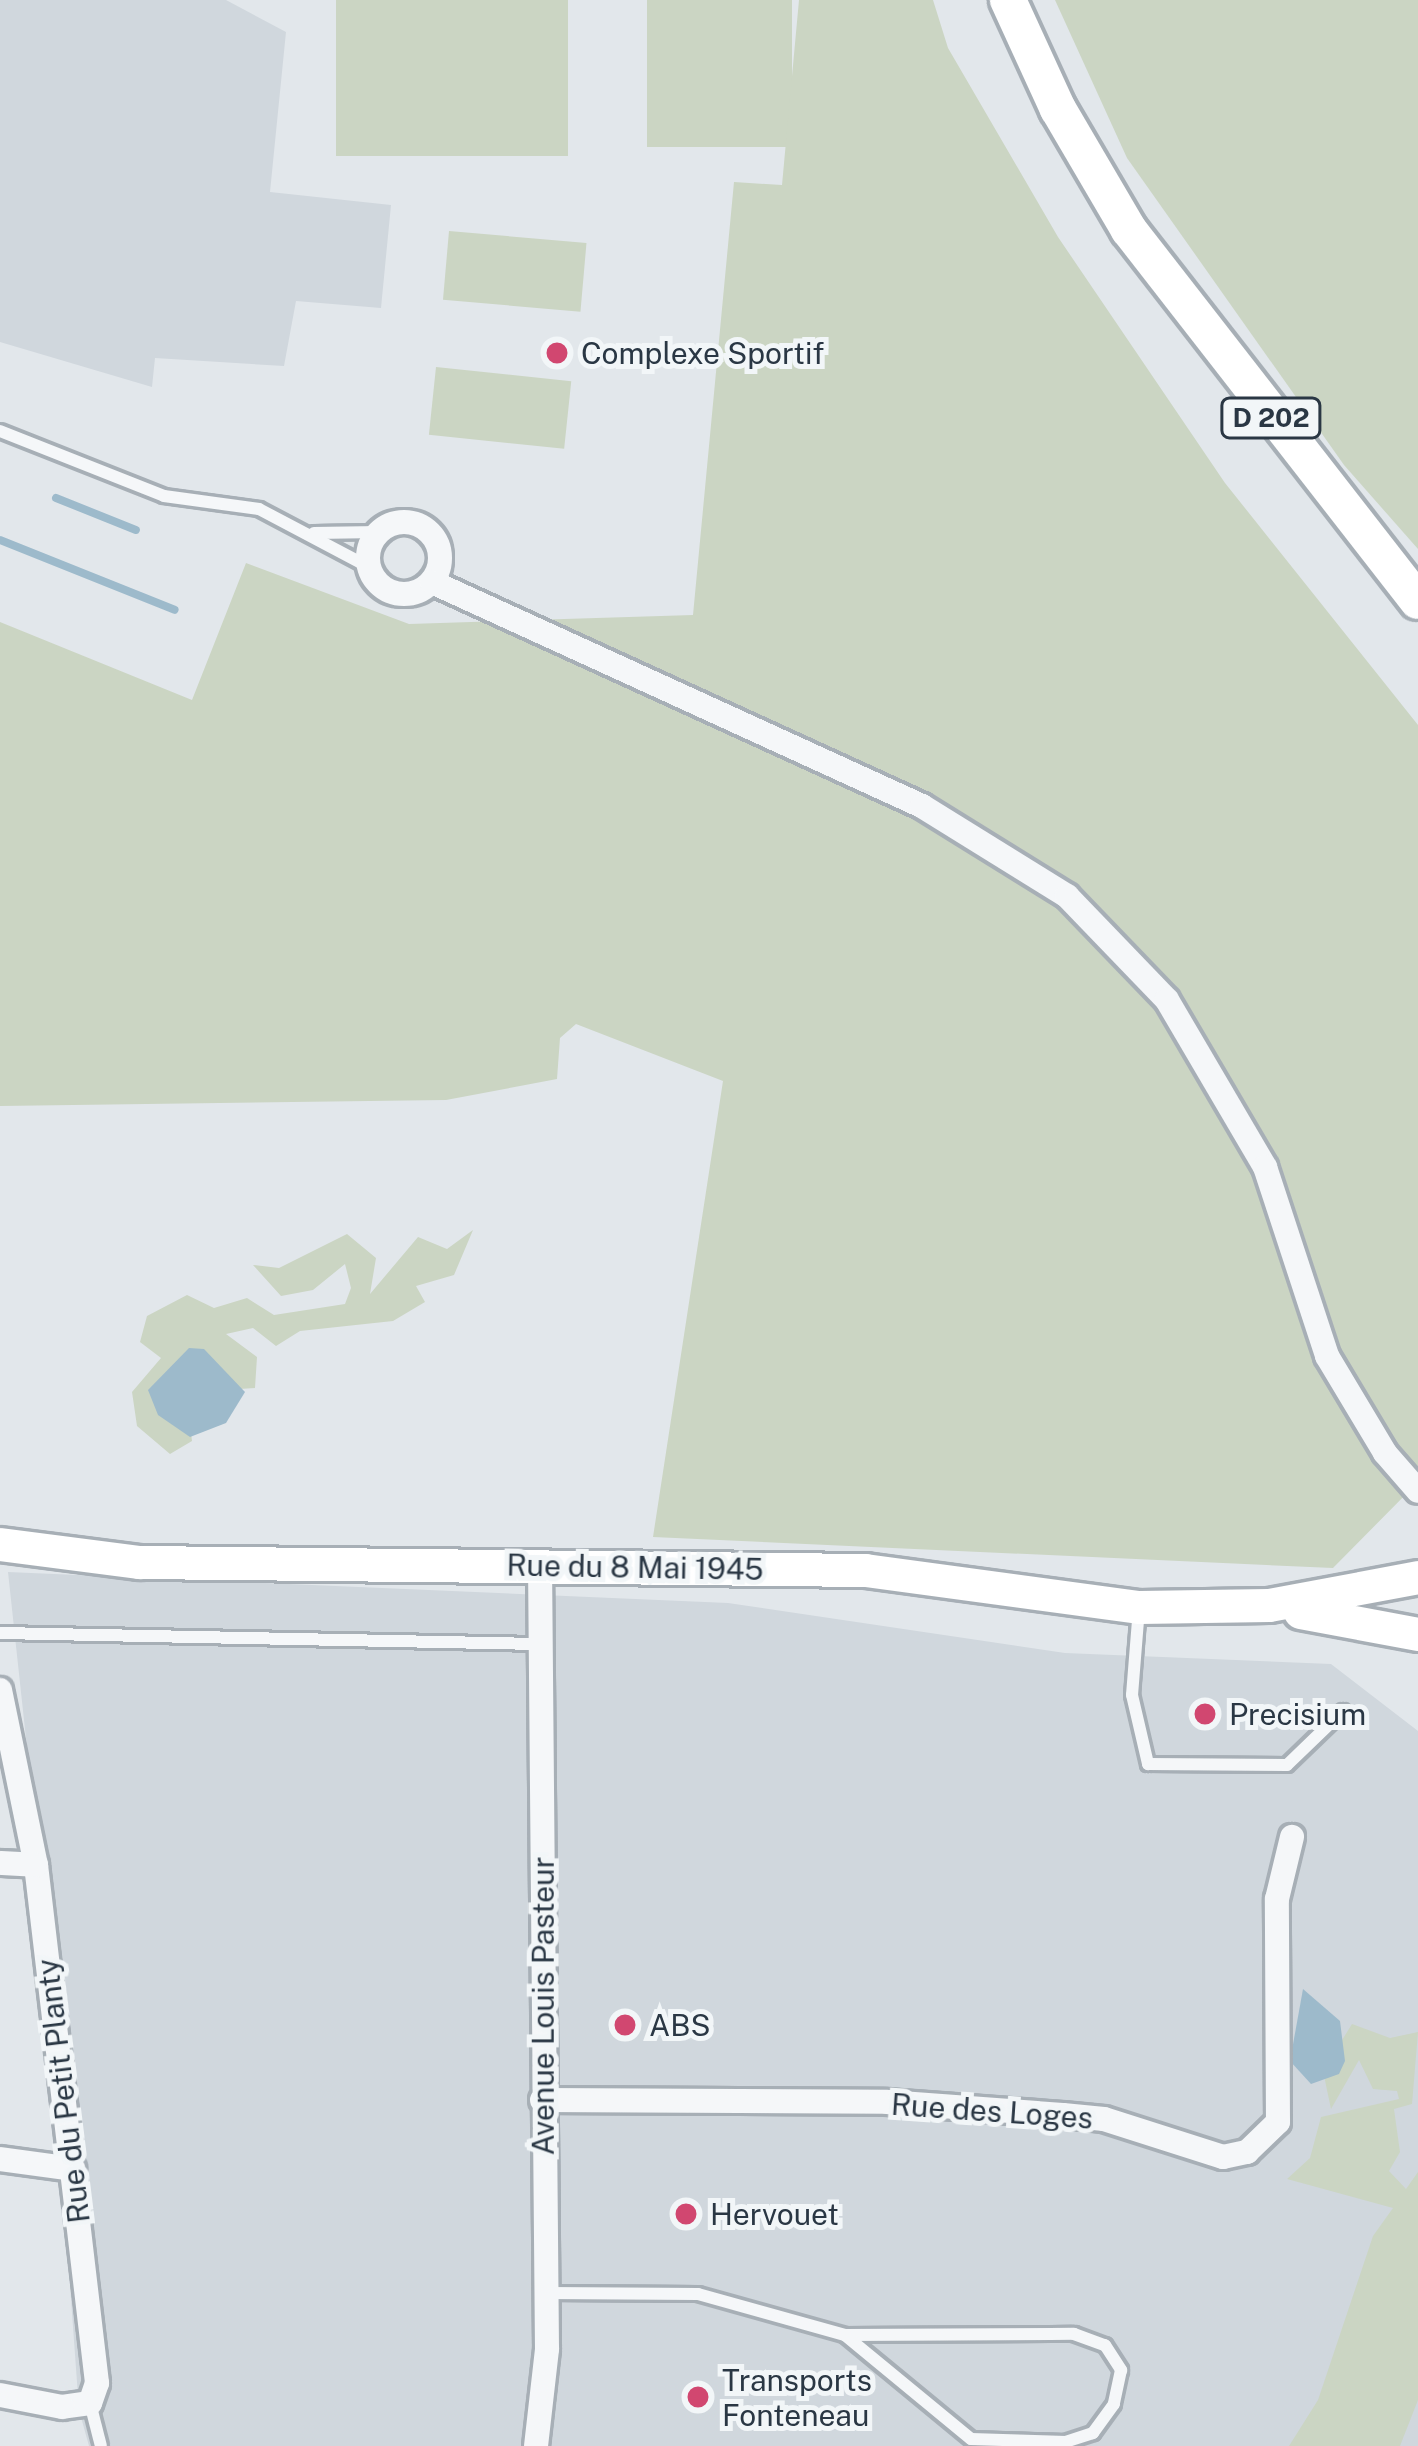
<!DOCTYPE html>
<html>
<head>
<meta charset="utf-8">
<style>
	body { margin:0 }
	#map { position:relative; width:1418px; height:2446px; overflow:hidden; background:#e2e7eb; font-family:"Public Sans",sans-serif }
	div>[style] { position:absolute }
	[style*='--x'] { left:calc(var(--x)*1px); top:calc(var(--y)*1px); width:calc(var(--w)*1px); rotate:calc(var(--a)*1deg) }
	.built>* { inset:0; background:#d0d7dd }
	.green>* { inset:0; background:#cbd5c3; transform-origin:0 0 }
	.water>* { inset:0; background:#9dbacb }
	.stream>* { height:8px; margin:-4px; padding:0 4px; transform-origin:4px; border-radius:4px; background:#9dbacb }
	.roads { filter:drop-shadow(3px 0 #a7afb6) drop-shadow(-3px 0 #a7afb6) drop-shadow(0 3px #a7afb6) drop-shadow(0 -3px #a7afb6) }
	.service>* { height:12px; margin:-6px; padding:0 6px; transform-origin:6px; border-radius:6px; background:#f5f7f9 }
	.minor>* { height:24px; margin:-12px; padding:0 12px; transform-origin:12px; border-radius:12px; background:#f5f7f9 }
	.minor>.ring { margin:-12px; padding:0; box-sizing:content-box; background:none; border:24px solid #f5f7f9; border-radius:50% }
	.secondary>* { height:33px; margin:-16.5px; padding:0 16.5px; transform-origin:16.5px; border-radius:16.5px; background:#fff }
	.primary>* { height:36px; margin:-18px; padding:0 18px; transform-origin:18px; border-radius:18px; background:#fff }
	.dots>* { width:33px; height:33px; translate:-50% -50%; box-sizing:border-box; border:6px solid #f2f6f8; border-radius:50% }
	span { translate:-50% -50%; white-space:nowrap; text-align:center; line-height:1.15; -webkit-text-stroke:10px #f2f6f8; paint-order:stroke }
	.shield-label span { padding:3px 9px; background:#f2f6f8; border:3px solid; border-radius:9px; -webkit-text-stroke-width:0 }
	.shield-label { font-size:27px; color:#2a3744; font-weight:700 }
	.poi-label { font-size:30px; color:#2a3744 }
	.left { translate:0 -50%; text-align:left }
	.street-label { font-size:30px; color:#2a3744 }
</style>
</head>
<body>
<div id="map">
	<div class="built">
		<i style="clip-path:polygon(0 0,226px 0,286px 32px,270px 192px,391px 205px,381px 308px,296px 301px,284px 366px,155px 358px,152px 387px,0 342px)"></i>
		<i style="clip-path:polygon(8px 1572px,728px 1603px,1065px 1653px,1331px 1664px,1418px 1731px,1418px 2446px,89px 2446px,79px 2410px,40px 1868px)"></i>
	</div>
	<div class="green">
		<i style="left:336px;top:0;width:232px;height:156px"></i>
		<i style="left:647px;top:0;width:145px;height:147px"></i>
		<i style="clip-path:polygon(799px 0,933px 0,948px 48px,1058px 237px,1225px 483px,1418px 725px,1418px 1482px,1333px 1568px,653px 1537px,723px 1081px,576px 1024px,560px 1038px,557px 1079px,446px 1100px,0 1106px,0 622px,192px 700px,246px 563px,409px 624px,693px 615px,734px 182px,782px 185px)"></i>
		<i style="clip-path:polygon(1055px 0,1418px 0,1418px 549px,1344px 465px,1127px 158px)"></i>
		<i style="left:449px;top:231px;width:138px;height:69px;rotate:5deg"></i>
		<i style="left:436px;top:367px;width:136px;height:68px;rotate:6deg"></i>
		<i style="clip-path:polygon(473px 1230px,454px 1275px,416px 1286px,425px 1302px,393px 1321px,300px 1331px,276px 1346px,253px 1328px,226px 1334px,257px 1357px,255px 1388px,224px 1390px,189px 1417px,192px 1441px,170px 1454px,137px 1426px,132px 1392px,161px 1358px,140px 1342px,147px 1316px,187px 1295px,214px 1308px,247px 1298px,274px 1315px,345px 1304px,351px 1288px,345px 1264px,313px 1290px,281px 1296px,253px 1265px,279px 1268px,347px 1234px,376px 1258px,370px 1294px,418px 1237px,447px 1249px)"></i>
		<i style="clip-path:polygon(1352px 2024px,1390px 2038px,1418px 2032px,1412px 2104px,1394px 2109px,1400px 2152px,1389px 2171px,1406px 2189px,1418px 2172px,1418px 2400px,1400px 2446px,1289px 2446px,1318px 2400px,1373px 2236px,1393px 2208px,1287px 2179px,1310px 2158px,1321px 2117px,1399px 2099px,1397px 2091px,1373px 2089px,1359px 2060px,1331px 2109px,1323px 2071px)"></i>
	</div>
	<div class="water">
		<i style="clip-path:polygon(189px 1348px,204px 1349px,245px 1392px,226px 1423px,190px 1437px,158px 1415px,148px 1390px)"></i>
		<i style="clip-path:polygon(1303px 1989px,1340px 2021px,1345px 2061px,1339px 2074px,1311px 2084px,1290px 2061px)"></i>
	</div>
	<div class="stream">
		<i style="--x:56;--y:498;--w:86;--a:21.8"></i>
		<i style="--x:0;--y:540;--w:188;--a:21.8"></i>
	</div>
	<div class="roads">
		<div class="service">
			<i style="--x:0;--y:431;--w:176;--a:21.6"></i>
			<i style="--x:164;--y:496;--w:96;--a:7.8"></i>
			<i style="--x:259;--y:509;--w:124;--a:27.8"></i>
			<i style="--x:314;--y:533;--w:65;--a:-0.9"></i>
			<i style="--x:1139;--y:1608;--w:87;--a:94.6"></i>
			<i style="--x:1132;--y:1695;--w:71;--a:76.9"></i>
			<i style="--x:1148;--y:1764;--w:139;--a:0.4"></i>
			<i style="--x:1287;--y:1765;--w:78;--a:-44"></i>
			<i style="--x:0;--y:1633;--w:540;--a:1.17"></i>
			<i style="--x:547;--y:2293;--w:151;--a:0.4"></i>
			<i style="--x:698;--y:2294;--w:153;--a:15.6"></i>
			<i style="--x:845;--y:2335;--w:229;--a:-0.3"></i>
			<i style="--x:1074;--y:2334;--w:33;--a:20"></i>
			<i style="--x:1105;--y:2345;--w:30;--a:57"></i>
			<i style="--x:1121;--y:2370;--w:35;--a:102"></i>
			<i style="--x:1114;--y:2404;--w:36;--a:126"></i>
			<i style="--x:1093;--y:2433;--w:28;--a:162"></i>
			<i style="--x:1066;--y:2442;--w:95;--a:-178.2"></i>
			<i style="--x:971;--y:2439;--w:163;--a:-140.5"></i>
			<i style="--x:90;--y:2403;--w:44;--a:75.7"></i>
		</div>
		<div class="minor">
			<i class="ring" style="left:368px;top:522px;width:48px;height:48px"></i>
			<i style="--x:432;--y:582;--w:539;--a:24.57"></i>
			<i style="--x:922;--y:806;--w:171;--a:31.8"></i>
			<i style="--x:1067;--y:896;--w:144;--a:46.1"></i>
			<i style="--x:1167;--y:1000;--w:194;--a:59.6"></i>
			<i style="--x:1265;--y:1167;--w:199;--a:71.8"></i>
			<i style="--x:1327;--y:1356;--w:113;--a:59.1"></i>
			<i style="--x:1385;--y:1453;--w:50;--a:49"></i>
			<i style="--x:0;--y:1690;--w:179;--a:78.4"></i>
			<i style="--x:36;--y:1865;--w:522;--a:83.28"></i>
			<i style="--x:97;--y:2383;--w:21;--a:109"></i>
			<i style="--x:90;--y:2403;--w:28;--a:172"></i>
			<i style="--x:62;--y:2407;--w:63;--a:-169"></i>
			<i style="--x:0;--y:1863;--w:36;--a:3"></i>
			<i style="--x:542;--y:2100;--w:345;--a:0.3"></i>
			<i style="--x:887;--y:2102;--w:176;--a:4.2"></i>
			<i style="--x:1063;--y:2115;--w:41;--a:5.6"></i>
			<i style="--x:1104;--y:2119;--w:125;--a:17.7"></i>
			<i style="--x:1223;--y:2157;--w:25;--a:-12"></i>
			<i style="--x:1247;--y:2152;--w:43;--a:-44.1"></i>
			<i style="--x:1278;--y:2122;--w:223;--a:-90.3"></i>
			<i style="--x:1277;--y:1899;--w:64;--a:-76.4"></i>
			<i style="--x:0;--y:2159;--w:74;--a:7.8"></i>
			<i style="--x:536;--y:2446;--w:98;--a:-83.5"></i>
			<i style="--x:547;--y:2349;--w:784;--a:-90.51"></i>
		</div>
		<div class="secondary">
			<i style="--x:0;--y:1544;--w:140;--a:7.4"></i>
			<i style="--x:139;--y:1562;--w:726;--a:0.63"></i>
			<i style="--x:865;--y:1570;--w:276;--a:7.7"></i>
			<i style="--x:1139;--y:1607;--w:130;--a:-0.9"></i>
			<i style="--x:1269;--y:1605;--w:152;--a:-10.6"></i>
			<i style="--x:1300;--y:1612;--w:120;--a:10.6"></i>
		</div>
		<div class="primary">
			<i style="--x:1008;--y:0;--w:120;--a:65.4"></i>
			<i style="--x:1058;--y:109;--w:140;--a:59.6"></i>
			<i style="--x:1129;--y:230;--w:470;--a:52.1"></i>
		</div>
	</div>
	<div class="dots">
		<i style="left:557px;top:353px;background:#d14770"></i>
		<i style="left:1205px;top:1714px;background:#d14770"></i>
		<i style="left:625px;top:2025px;background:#d14770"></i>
		<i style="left:686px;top:2214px;background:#d14770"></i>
		<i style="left:698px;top:2397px;background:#d14770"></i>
	</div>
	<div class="shield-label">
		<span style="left:1271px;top:418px">D 202</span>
	</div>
	<div class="poi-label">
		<span class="left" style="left:581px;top:353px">Complexe Sportif</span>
		<span class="left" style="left:1229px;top:1714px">Precisium</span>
		<span class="left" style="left:649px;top:2025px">ABS</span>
		<span class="left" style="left:710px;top:2214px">Hervouet</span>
		<span class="left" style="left:722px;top:2397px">Transports<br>Fonteneau</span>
	</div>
	<div class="street-label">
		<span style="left:635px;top:1567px;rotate:1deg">Rue du 8 Mai 1945</span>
		<span style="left:543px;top:2006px;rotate:-90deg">Avenue Louis Pasteur</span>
		<span style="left:63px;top:2091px;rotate:-97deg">Rue du Petit Planty</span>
		<span style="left:992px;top:2111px;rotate:4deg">Rue des Loges</span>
	</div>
</div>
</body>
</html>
